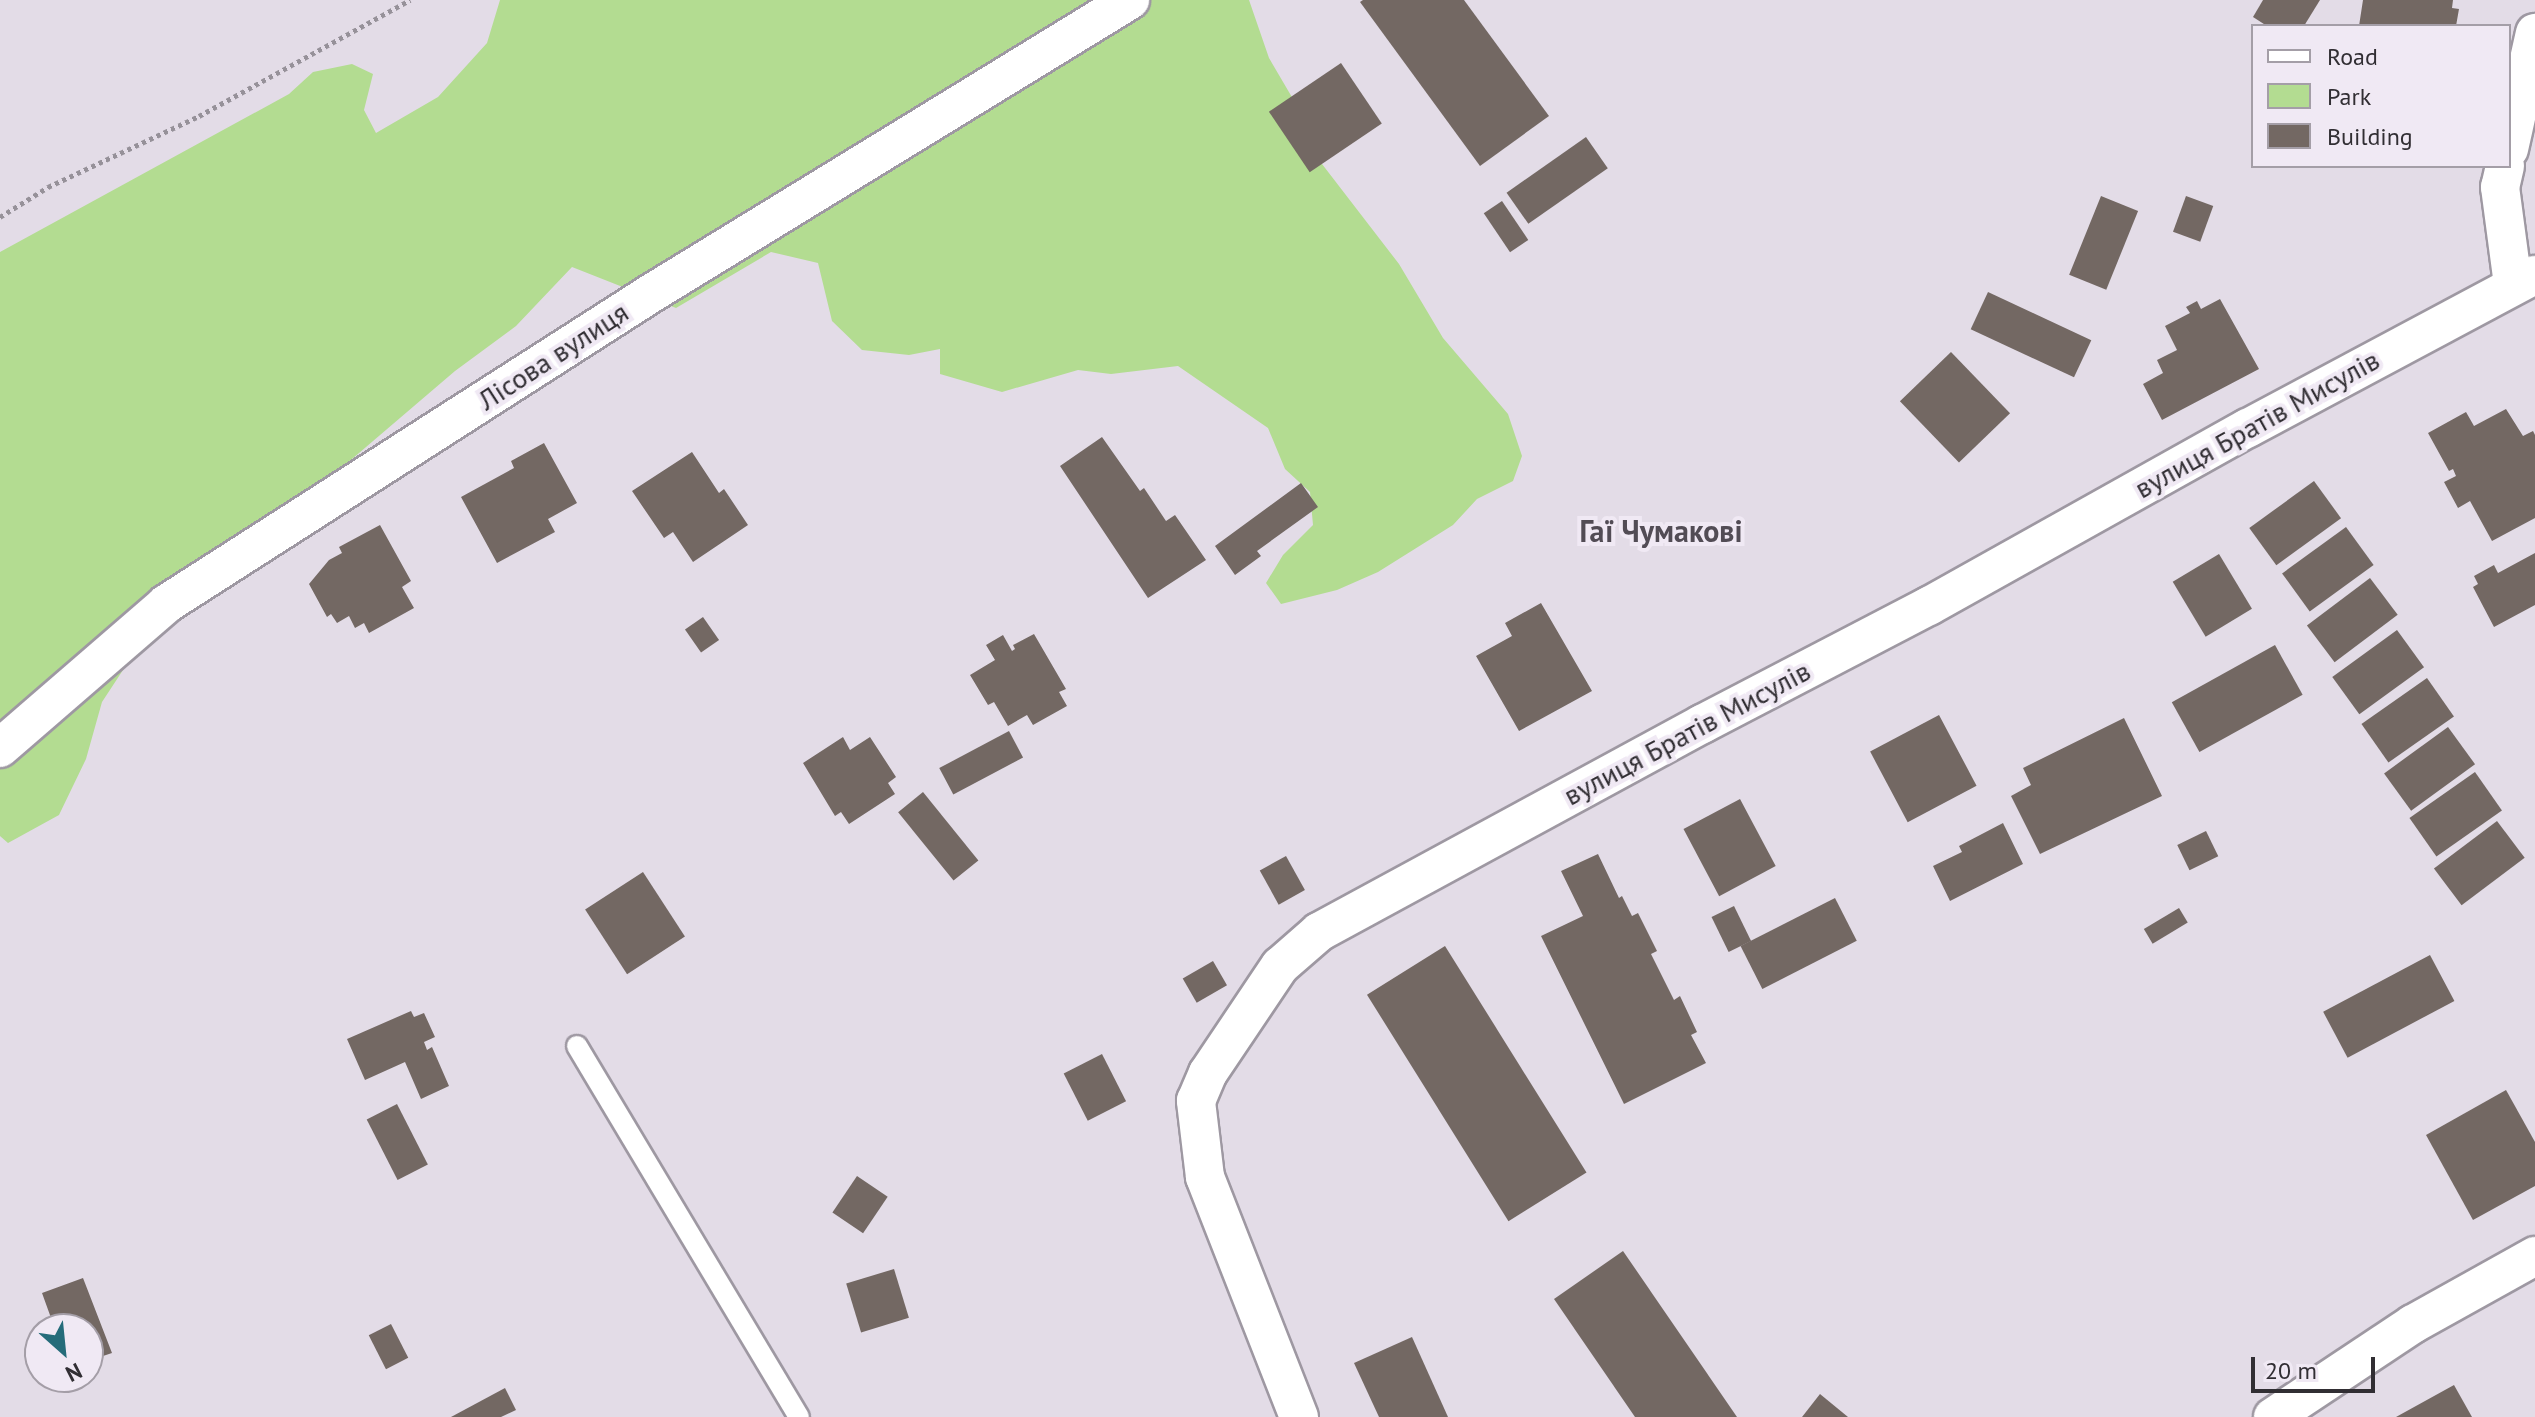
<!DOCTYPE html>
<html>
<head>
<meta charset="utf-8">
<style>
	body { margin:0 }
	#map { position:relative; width:2535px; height:1417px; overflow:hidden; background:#e3dce7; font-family:"PT Sans",sans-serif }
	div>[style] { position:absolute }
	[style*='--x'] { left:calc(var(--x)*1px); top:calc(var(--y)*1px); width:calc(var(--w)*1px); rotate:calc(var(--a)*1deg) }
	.green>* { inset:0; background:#b3dc91 }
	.building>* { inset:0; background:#736863; transform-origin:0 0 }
	.path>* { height:5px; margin-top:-2.5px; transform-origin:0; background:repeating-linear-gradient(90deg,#969199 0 4px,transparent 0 8px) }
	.roads { filter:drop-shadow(2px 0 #9e98a2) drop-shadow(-2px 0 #9e98a2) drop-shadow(0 2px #9e98a2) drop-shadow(0 -2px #9e98a2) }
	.lane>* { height:20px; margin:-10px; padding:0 10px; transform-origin:10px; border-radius:10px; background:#fff }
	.street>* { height:38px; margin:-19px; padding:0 19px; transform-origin:19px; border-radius:19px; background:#fff }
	span { translate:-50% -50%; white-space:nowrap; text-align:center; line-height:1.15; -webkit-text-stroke:8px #f0e9f4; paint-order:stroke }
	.street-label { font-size:28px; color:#312e33 }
	.neighbourhood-label { font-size:30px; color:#524c55; font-weight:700 }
	.legend { position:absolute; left:2251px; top:24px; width:260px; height:144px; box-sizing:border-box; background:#f0e9f4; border:2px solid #a49ea7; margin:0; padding:10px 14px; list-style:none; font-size:24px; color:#312e33 }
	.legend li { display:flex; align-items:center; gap:16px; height:40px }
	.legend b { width:40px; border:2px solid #a49ea7 }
	.north { position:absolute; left:24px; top:1313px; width:80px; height:80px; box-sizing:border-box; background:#f0e9f4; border:2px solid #a49ea7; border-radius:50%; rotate:153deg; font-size:22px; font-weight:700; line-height:32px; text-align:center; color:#312e33 }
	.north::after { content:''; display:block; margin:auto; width:28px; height:36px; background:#256c7a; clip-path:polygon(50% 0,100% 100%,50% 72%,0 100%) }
	.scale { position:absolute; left:2251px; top:1357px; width:124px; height:36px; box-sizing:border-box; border:4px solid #312e33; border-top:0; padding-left:10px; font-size:24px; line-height:28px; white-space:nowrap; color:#312e33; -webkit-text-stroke:6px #f0e9f4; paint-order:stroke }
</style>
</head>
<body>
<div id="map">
	<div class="green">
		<i style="clip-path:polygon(500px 0,1249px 0,1269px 58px,1303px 116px,1322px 164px,1399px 264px,1443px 338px,1508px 414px,1522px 456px,1513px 481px,1477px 499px,1453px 525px,1378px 572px,1337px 590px,1281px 604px,1266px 583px,1283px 555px,1313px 525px,1310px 492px,1285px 469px,1268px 428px,1178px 366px,1111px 374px,1078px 370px,1002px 392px,940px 374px,940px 349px,909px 355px,862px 350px,832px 321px,818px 263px,771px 252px,676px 308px,572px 267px,516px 326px,455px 371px,146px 635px,102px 702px,86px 759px,59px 815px,8px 843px,0 836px,0 252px,289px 94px,313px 72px,352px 64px,373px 74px,364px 110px,376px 133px,438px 97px,487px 43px)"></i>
	</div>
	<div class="building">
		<i style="clip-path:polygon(1363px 0,1464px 0,1549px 116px,1480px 166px,1360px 2px)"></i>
		<i style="clip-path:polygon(2263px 0,2320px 0,2304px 26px,2267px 26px,2253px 17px)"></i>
		<i style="clip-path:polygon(2363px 0,2453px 0,2452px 8px,2459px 9px,2456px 26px,2359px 26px)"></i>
		<i style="left:1341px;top:63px;width:73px;height:87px;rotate:56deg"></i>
		<i style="left:1586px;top:137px;width:38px;height:97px;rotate:55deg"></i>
		<i style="left:2101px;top:196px;width:40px;height:85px;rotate:22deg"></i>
		<i style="left:2186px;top:196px;width:29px;height:38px;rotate:20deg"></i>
		<i style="left:1502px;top:201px;width:47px;height:22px;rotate:56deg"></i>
		<i style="left:1988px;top:292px;width:114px;height:41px;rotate:25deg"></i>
		<i style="clip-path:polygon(2220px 299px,2259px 369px,2162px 420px,2143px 384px,2163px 373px,2157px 360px,2177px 350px,2165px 326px,2190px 313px,2186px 307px,2197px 301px,2201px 309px)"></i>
		<i style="left:1951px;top:352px;width:85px;height:71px;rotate:46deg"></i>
		<i style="clip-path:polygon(2506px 409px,2523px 436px,2533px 431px,2535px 435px,2535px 518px,2492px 541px,2470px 501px,2458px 508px,2444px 482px,2456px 476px,2453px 469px,2449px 471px,2428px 433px,2466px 412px,2474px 426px)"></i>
		<i style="clip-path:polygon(1102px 437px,1140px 491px,1144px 488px,1166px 521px,1175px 515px,1206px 560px,1148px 598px,1060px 466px)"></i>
		<i style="clip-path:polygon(544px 443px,577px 503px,548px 519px,555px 532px,497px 563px,461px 497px,514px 468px,511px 461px)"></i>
		<i style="clip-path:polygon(692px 452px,719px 493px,724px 489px,748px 525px,693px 562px,673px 532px,664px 538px,632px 491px)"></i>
		<i style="left:2314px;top:481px;width:46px;height:80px;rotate:54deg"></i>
		<i style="clip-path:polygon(1301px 483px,1318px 507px,1257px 551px,1261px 556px,1235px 575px,1215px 546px)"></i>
		<i style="clip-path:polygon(380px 525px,411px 581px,402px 587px,414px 608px,369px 633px,364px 623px,355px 628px,349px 616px,337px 623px,331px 614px,327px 617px,309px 584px,329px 560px,342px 553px,339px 547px)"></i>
		<i style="left:2346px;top:527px;width:47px;height:79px;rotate:54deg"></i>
		<i style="clip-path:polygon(2535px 553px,2535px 605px,2494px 627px,2473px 587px,2478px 584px,2474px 576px,2494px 565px,2498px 573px)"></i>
		<i style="left:2219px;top:554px;width:64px;height:54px;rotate:59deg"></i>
		<i style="left:2370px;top:578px;width:46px;height:79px;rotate:53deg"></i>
		<i style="clip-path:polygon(1541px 603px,1592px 691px,1519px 731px,1476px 656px,1512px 636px,1505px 623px)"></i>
		<i style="left:703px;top:617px;width:28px;height:22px;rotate:55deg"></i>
		<i style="left:2397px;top:630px;width:46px;height:80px;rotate:54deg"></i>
		<i style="clip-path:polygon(1034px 634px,1066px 689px,1059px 692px,1067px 706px,1033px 725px,1027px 715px,1008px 726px,994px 702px,988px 705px,970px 675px,995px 660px,986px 645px,1003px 635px,1012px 651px,1015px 649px,1013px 645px)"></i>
		<i style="left:2275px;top:645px;width:57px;height:118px;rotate:61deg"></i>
		<i style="left:2427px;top:678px;width:47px;height:80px;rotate:55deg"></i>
		<i style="left:1939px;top:715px;width:80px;height:78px;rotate:62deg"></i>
		<i style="clip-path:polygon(2124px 718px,2162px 796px,2040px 854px,2011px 796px,2031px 785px,2023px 768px)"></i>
		<i style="left:2448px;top:727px;width:46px;height:79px;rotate:54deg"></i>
		<i style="left:1009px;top:731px;width:30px;height:79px;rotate:62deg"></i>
		<i style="clip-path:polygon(843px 737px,850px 750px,870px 737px,896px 777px,888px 783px,895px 794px,849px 824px,841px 812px,835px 816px,803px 763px)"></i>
		<i style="left:2475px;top:772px;width:47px;height:80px;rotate:55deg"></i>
		<i style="left:923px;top:792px;width:88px;height:32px;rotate:51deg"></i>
		<i style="left:1740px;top:799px;width:76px;height:64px;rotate:62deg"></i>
		<i style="left:2497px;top:821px;width:46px;height:79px;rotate:53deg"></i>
		<i style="clip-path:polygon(2003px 823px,2023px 864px,1950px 901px,1933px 866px,1962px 852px,1959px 846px)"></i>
		<i style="left:2206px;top:831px;width:28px;height:32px;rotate:64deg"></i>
		<i style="clip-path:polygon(1598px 854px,1619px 898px,1622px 896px,1632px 916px,1638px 913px,1657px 951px,1651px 954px,1674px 1000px,1680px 996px,1697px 1032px,1691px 1035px,1706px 1063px,1624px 1104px,1541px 936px,1583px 916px,1561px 871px)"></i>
		<i style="left:1286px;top:856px;width:39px;height:30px;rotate:61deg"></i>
		<i style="left:643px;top:872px;width:77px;height:69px;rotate:57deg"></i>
		<i style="left:1835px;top:898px;width:48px;height:106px;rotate:63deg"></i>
		<i style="left:1734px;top:906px;width:39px;height:25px;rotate:64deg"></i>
		<i style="left:2179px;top:908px;width:17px;height:41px;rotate:59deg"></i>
		<i style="left:1445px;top:946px;width:267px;height:92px;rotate:58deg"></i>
		<i style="left:2430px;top:955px;width:52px;height:121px;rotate:62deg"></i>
		<i style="left:1213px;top:961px;width:28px;height:35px;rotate:60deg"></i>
		<i style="clip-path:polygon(411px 1011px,414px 1017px,424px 1013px,435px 1037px,424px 1042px,427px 1050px,432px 1047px,449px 1086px,421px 1099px,405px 1062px,365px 1080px,347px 1039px)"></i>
		<i style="left:1102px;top:1054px;width:53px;height:43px;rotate:63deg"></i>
		<i style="clip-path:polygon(2506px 1090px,2535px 1142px,2535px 1186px,2473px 1220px,2426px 1135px)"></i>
		<i style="left:397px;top:1104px;width:68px;height:34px;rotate:63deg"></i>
		<i style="left:857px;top:1176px;width:37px;height:44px;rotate:34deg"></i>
		<i style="clip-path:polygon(1623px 1251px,1737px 1417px,1635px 1417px,1554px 1299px)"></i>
		<i style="left:894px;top:1269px;width:51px;height:50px;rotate:73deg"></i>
		<i style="clip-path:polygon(83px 1278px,112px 1353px,88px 1361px,88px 1329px,55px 1329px,42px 1293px)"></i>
		<i style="left:391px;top:1324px;width:38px;height:25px;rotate:63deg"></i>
		<i style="clip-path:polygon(1412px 1337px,1448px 1417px,1379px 1417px,1354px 1363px)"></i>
		<i style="clip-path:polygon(2454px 1385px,2472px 1417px,2396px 1417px)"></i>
		<i style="clip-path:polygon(505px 1388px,516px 1410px,501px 1417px,451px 1417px)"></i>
		<i style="clip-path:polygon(1820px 1394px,1848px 1417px,1802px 1417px)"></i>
	</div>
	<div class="path">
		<i style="--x:0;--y:217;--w:57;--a:-32"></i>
		<i style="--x:48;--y:187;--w:167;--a:-25.2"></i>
		<i style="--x:199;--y:116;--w:241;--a:-28.8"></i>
	</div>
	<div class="roads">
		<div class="lane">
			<i style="--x:577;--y:1046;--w:432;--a:59.1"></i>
		</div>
		<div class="street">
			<i style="--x:2509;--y:149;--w:119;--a:-77.4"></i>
			<i style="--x:2505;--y:166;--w:22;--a:103"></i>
			<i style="--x:2500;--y:187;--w:98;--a:82.4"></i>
			<i style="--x:0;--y:748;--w:220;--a:-40.9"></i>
			<i style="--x:166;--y:604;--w:575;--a:-32.64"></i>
			<i style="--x:650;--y:294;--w:563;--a:-31.49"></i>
			<i style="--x:1299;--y:1417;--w:258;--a:-111.4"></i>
			<i style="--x:1205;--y:1177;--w:77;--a:-96.8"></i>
			<i style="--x:1196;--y:1101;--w:30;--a:-67"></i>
			<i style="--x:1208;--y:1073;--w:129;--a:-56.1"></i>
			<i style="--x:1280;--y:966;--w:52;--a:-41.1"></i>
			<i style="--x:1319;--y:932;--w:436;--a:-28.5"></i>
			<i style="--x:1702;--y:724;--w:256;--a:-27.5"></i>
			<i style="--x:1929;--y:606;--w:365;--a:-29.2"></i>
			<i style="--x:2248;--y:428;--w:325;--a:-28.1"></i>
			<i style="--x:2273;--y:1417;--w:168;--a:-33.6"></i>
			<i style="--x:2413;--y:1324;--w:140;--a:-29.1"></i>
		</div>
	</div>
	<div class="street-label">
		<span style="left:553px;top:356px;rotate:-33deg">Лісова вулиця</span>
		<span style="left:2257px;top:424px;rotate:-29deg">вулиця Братів Мисулів</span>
		<span style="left:1687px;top:733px;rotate:-28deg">вулиця Братів Мисулів</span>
	</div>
	<div class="neighbourhood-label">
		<span style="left:1661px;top:531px">Гаї Чумакові</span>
	</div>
	<ul class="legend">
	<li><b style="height:10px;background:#fff"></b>Road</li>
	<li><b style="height:22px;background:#b3dc91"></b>Park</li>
	<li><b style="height:22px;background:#736863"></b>Building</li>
	</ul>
	<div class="north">N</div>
	<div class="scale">20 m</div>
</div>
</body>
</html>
